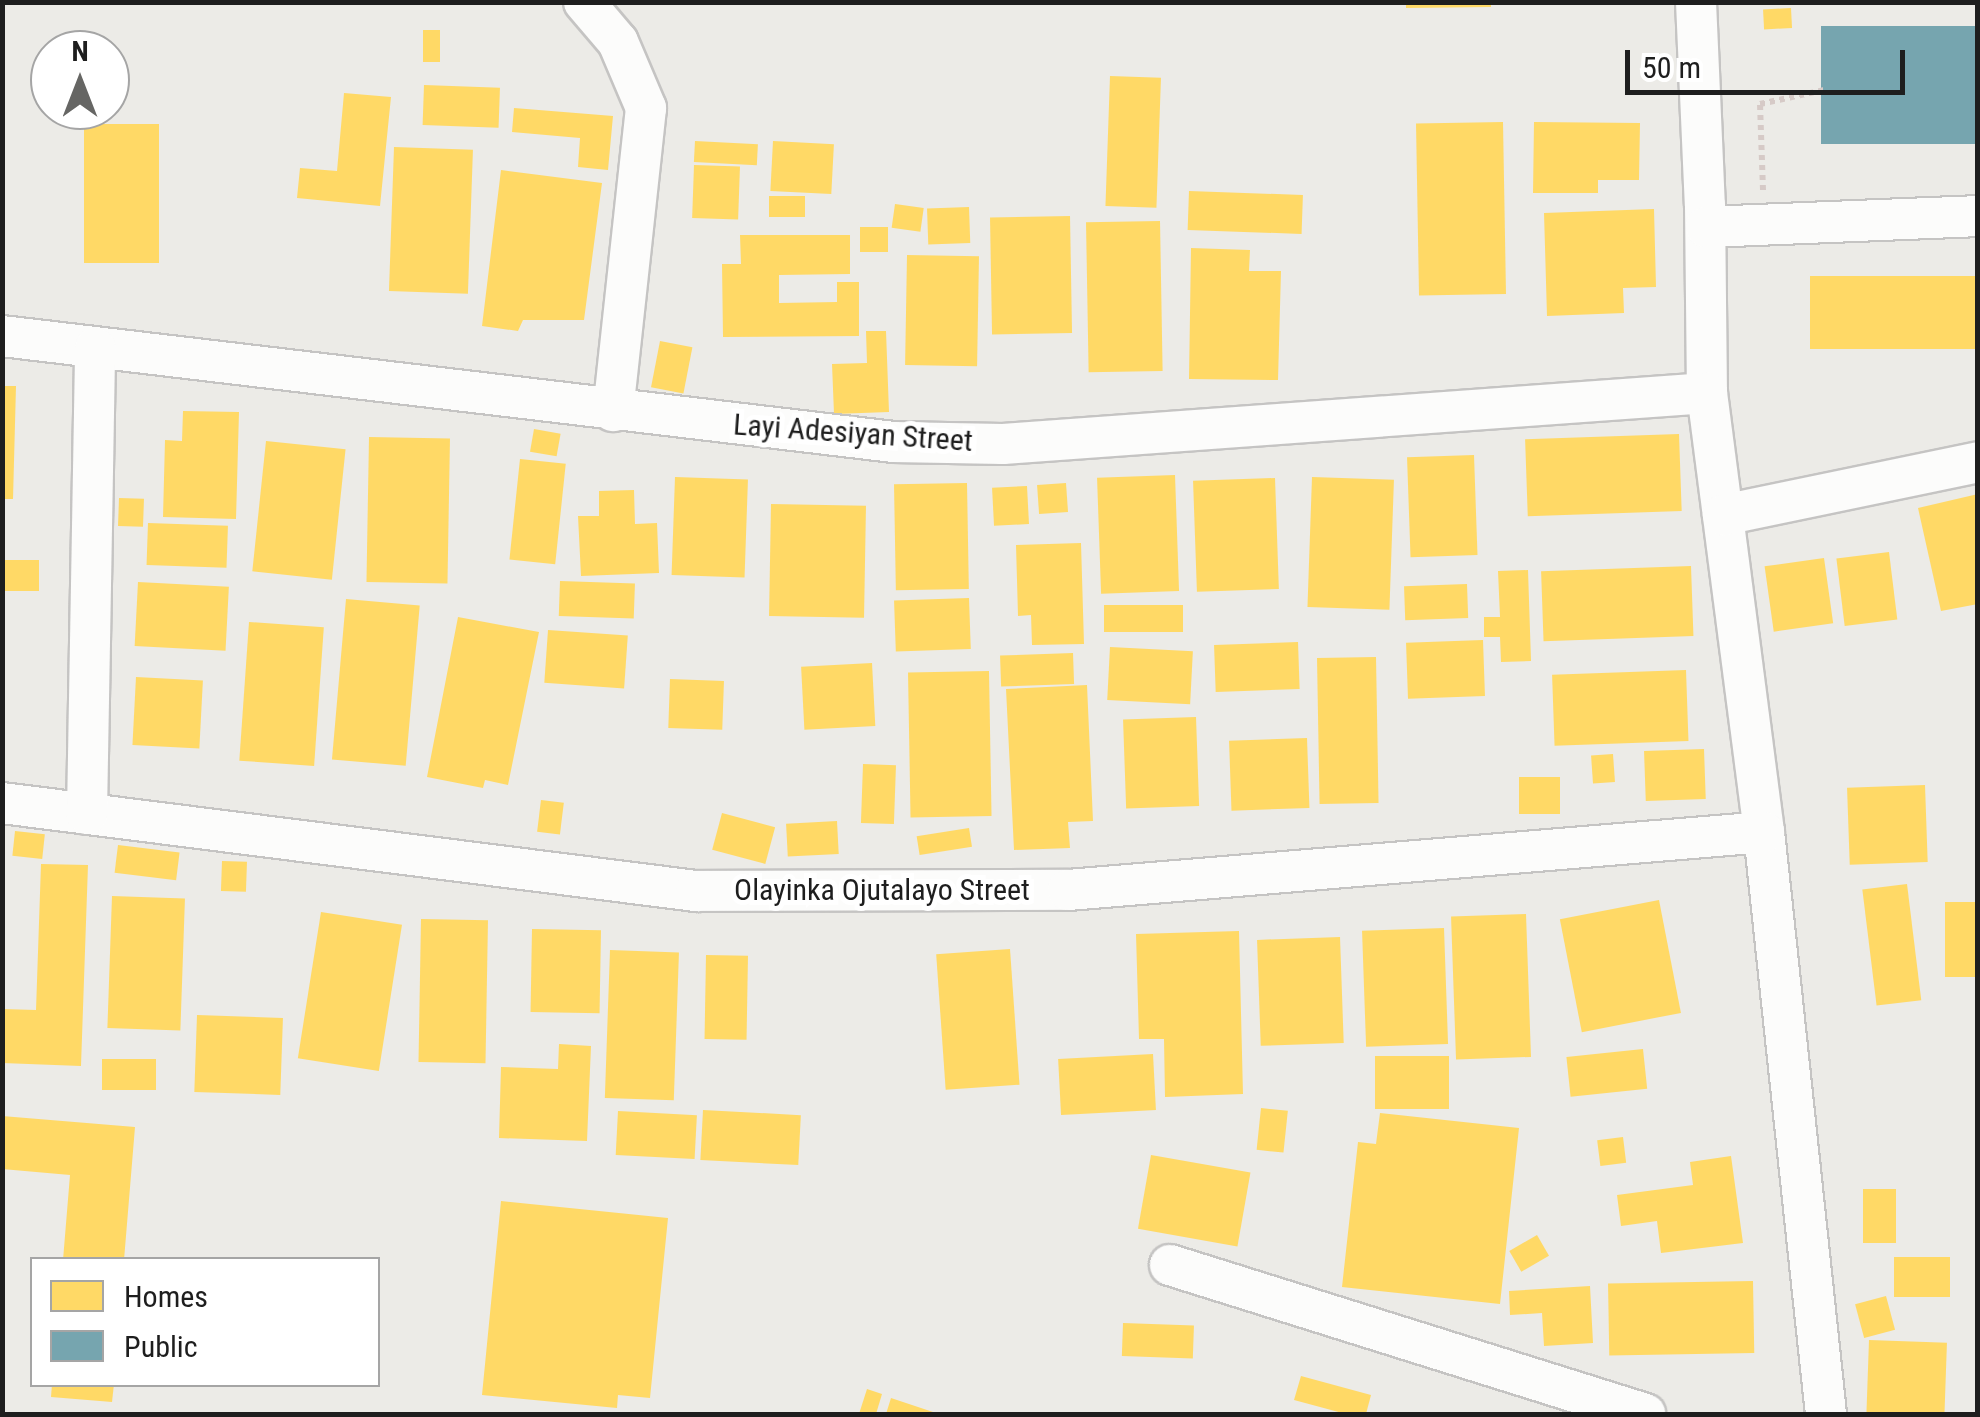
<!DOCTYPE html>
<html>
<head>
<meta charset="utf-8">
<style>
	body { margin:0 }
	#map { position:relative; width:1980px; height:1417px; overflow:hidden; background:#ecebe7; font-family:"Roboto Condensed",sans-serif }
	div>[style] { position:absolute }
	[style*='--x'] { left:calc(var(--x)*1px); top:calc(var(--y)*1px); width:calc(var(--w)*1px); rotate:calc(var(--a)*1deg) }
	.homes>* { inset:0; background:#ffd966; transform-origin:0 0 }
	.public>* { inset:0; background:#76a5af; transform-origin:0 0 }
	.path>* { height:6px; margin-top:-3px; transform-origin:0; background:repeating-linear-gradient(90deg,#d6cac7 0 5px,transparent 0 10px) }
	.roads { filter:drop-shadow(2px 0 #c5c4c3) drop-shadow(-2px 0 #c5c4c3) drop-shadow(0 2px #c5c4c3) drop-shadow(0 -2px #c5c4c3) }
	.minor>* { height:40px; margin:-20px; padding:0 20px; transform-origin:20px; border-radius:20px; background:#fcfcfb }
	span { translate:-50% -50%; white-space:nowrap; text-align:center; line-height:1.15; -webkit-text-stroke:10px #fff; paint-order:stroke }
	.street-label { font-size:30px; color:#1e1e1e }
	.frame { position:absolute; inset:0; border:5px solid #1e1e1e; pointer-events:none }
	.legend { position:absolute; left:30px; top:1257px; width:350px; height:130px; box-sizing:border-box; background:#fff; border:2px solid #a5a5a5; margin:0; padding:12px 18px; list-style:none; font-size:30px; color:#1e1e1e }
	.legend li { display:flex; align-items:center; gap:20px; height:50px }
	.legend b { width:50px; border:2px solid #a5a5a5 }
	.north { position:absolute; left:30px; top:30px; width:100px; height:100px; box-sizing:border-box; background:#fff; border:2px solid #a5a5a5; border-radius:50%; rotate:0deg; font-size:28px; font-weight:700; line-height:40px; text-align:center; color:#1e1e1e }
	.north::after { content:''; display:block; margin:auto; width:35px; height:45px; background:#666664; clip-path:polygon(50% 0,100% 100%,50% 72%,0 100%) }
	.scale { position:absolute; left:1625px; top:50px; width:280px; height:45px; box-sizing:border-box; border:5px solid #1e1e1e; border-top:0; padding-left:12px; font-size:30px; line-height:35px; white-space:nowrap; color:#1e1e1e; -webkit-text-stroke:8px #fff; paint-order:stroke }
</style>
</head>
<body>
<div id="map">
	<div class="homes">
		<i style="clip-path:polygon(1406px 2px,1491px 2px,1491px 7px,1406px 8px)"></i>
		<i style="left:1791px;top:8px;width:20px;height:28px;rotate:87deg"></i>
		<i style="left:423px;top:30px;width:17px;height:32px"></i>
		<i style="left:1110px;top:76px;width:51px;height:130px;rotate:2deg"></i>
		<i style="left:424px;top:85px;width:76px;height:40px;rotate:2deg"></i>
		<i style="clip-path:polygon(344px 93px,391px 97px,380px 206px,297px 198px,300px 168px,337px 171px)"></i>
		<i style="clip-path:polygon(514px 108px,613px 116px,608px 170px,578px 167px,580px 138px,512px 132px)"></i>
		<i style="left:1503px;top:122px;width:172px;height:87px;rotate:89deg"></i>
		<i style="clip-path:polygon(1534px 122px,1640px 123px,1639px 180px,1598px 180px,1598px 193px,1533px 193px)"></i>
		<i style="left:84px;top:124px;width:75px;height:139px"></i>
		<i style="left:695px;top:141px;width:63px;height:21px;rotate:3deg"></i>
		<i style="left:773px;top:141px;width:61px;height:50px;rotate:3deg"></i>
		<i style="left:394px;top:147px;width:79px;height:144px;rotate:2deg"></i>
		<i style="left:694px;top:165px;width:46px;height:53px;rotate:2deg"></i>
		<i style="clip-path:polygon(501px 170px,602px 183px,584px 320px,523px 320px,518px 331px,482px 326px)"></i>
		<i style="left:1189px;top:191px;width:114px;height:39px;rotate:2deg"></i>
		<i style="left:769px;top:196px;width:36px;height:21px"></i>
		<i style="left:895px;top:204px;width:29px;height:24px;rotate:8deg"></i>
		<i style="left:969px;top:207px;width:36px;height:42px;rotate:88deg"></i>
		<i style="clip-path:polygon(1654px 209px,1656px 287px,1623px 288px,1624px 313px,1547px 316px,1544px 213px)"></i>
		<i style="left:1070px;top:216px;width:117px;height:80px;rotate:89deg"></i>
		<i style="left:1160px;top:221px;width:150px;height:74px;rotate:89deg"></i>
		<i style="left:860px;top:227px;width:28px;height:25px"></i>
		<i style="clip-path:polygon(740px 235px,850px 235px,850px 274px,779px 275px,779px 303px,837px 302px,837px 282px,859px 282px,859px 336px,723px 337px,722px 264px,741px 264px)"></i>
		<i style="clip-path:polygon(1191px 248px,1250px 250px,1249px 271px,1281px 271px,1278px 380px,1189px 379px)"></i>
		<i style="left:907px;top:255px;width:72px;height:110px;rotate:1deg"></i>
		<i style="left:1978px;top:276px;width:73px;height:168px;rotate:90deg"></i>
		<i style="clip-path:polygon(866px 331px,886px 331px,889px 412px,834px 414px,832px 364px,867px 363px)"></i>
		<i style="left:660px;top:341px;width:33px;height:47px;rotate:11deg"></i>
		<i style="clip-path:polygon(2px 386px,16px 386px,13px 499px,2px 499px)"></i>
		<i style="clip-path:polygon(183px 411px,239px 412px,236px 519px,163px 517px,165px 440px,182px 441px)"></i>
		<i style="left:534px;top:429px;width:27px;height:23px;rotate:10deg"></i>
		<i style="left:1679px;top:434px;width:77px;height:154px;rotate:88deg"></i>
		<i style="left:369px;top:437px;width:81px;height:145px;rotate:1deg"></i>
		<i style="left:266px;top:441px;width:80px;height:131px;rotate:6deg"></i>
		<i style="left:1474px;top:455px;width:100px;height:67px;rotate:88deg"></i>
		<i style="left:520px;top:459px;width:46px;height:101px;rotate:6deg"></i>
		<i style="left:1175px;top:475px;width:116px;height:78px;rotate:88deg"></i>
		<i style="left:675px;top:477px;width:73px;height:98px;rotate:2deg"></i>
		<i style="left:1312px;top:477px;width:82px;height:130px;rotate:2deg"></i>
		<i style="left:1275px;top:478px;width:111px;height:82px;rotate:88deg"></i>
		<i style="left:967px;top:483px;width:106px;height:73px;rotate:89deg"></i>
		<i style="left:1066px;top:483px;width:29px;height:29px;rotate:86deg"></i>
		<i style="left:1027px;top:486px;width:38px;height:35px;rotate:87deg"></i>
		<i style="clip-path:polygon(634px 490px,635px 524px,657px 523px,659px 573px,581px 576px,578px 516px,599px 516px,599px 491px)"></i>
		<i style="clip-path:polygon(1978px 494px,1978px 604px,1941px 611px,1918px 508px)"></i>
		<i style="left:119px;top:498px;width:25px;height:28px;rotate:2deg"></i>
		<i style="left:771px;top:504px;width:95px;height:112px;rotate:1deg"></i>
		<i style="left:148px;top:523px;width:80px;height:42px;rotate:2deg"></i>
		<i style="clip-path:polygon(1081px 543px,1084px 644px,1032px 645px,1031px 615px,1018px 616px,1016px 545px)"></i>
		<i style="left:1889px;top:552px;width:68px;height:53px;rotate:83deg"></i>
		<i style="left:1824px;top:558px;width:66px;height:60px;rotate:82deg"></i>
		<i style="left:2px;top:560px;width:37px;height:31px"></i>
		<i style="left:1691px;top:566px;width:70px;height:150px;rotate:88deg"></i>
		<i style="clip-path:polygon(1528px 570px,1531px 661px,1501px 662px,1500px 637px,1484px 637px,1484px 617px,1500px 617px,1498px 571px)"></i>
		<i style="left:560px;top:581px;width:75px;height:35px;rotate:2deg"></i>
		<i style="left:138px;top:582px;width:91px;height:64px;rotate:3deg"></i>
		<i style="left:1467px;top:584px;width:34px;height:63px;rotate:88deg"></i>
		<i style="left:969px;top:598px;width:51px;height:75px;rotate:88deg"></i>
		<i style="left:346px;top:599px;width:74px;height:161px;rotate:5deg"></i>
		<i style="left:1104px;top:605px;width:79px;height:27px"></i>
		<i style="clip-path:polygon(458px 617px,539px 632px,508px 785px,485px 780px,483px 788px,427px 777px)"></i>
		<i style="left:249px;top:622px;width:75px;height:139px;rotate:4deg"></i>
		<i style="left:548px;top:630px;width:80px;height:53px;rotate:4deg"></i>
		<i style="left:1483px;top:640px;width:56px;height:77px;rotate:88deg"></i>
		<i style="left:1298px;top:642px;width:47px;height:84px;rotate:88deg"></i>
		<i style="left:1110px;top:647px;width:83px;height:53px;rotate:3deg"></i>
		<i style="left:1073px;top:653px;width:31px;height:73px;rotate:88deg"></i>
		<i style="left:1376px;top:657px;width:146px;height:59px;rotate:89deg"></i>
		<i style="left:872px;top:663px;width:63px;height:71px;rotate:87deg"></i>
		<i style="left:1686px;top:670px;width:71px;height:134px;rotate:88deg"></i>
		<i style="left:989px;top:671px;width:145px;height:81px;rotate:89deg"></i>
		<i style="left:136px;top:677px;width:67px;height:68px;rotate:3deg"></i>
		<i style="left:670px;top:679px;width:54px;height:49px;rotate:2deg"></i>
		<i style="clip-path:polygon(1087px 685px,1093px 821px,1068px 822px,1070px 848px,1014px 850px,1006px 689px)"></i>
		<i style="left:1196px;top:717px;width:89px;height:73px;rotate:88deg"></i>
		<i style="left:1307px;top:738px;width:70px;height:78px;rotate:88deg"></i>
		<i style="left:1704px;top:749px;width:50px;height:60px;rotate:88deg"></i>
		<i style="left:1613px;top:754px;width:28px;height:22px;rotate:86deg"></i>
		<i style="left:863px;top:764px;width:33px;height:59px;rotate:2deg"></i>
		<i style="left:1560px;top:777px;width:37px;height:41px;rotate:90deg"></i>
		<i style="left:1925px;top:785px;width:77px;height:78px;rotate:88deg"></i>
		<i style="left:541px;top:800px;width:23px;height:32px;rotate:7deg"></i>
		<i style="left:722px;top:813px;width:55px;height:38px;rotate:15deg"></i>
		<i style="left:837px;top:821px;width:33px;height:51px;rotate:87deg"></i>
		<i style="left:969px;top:828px;width:19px;height:53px;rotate:81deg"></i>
		<i style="left:15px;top:831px;width:30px;height:25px;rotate:6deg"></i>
		<i style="left:118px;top:845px;width:62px;height:28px;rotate:7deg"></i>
		<i style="left:222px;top:861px;width:25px;height:30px;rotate:2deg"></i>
		<i style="clip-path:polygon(41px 864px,88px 865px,81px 1066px,2px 1063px,2px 1009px,36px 1010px)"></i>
		<i style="left:1907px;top:884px;width:117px;height:45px;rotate:83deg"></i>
		<i style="left:112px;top:896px;width:73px;height:132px;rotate:2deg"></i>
		<i style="left:1659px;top:900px;width:115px;height:101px;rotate:79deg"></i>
		<i style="left:1945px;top:902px;width:33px;height:75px"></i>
		<i style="left:321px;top:912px;width:82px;height:148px;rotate:9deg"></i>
		<i style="left:1526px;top:914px;width:143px;height:75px;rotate:88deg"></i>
		<i style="left:421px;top:919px;width:67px;height:143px;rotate:1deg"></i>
		<i style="left:1444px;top:928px;width:116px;height:82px;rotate:88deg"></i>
		<i style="left:532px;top:929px;width:69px;height:83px;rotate:1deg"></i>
		<i style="clip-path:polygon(1239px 931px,1243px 1094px,1165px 1097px,1164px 1039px,1139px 1039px,1136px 934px)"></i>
		<i style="left:1340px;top:937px;width:106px;height:83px;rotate:88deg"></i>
		<i style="left:1010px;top:949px;width:136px;height:74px;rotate:86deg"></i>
		<i style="left:610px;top:950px;width:69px;height:148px;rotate:2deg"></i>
		<i style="left:706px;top:955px;width:42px;height:84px;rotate:1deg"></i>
		<i style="left:197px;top:1015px;width:86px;height:77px;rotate:2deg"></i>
		<i style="clip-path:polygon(559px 1044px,591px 1046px,587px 1141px,499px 1138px,501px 1067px,558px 1069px)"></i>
		<i style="left:1643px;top:1049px;width:40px;height:77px;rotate:84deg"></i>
		<i style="left:1153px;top:1054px;width:56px;height:95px;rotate:87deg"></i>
		<i style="left:1375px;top:1056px;width:74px;height:53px"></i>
		<i style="left:102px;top:1059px;width:54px;height:31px"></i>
		<i style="left:1261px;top:1108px;width:27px;height:42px;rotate:6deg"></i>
		<i style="left:703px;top:1110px;width:98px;height:50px;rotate:3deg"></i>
		<i style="left:618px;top:1111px;width:79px;height:44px;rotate:3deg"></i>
		<i style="clip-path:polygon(1380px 1113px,1519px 1128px,1500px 1304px,1342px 1287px,1358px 1142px,1376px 1144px)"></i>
		<i style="clip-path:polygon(2px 1116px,135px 1127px,124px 1260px,63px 1260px,70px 1175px,2px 1169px)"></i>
		<i style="left:1623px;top:1137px;width:26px;height:26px;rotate:83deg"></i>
		<i style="left:1151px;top:1155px;width:101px;height:75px;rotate:10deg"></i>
		<i style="clip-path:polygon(1731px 1156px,1743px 1243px,1661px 1253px,1657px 1221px,1621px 1226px,1617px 1195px,1693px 1185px,1690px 1162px)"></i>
		<i style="left:1863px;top:1189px;width:33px;height:54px"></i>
		<i style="clip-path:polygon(501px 1201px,668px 1218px,650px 1398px,618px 1395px,617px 1408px,482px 1395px)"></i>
		<i style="left:1537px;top:1235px;width:24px;height:32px;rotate:60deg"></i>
		<i style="left:1894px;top:1257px;width:56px;height:40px"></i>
		<i style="left:1753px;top:1281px;width:72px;height:145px;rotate:89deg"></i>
		<i style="clip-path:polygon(1590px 1286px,1593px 1343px,1544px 1346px,1542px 1313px,1510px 1315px,1509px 1291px)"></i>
		<i style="left:1886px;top:1296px;width:35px;height:32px;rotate:75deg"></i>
		<i style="left:1123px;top:1323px;width:71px;height:33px;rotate:2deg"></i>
		<i style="left:1869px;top:1340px;width:78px;height:74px;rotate:2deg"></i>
		<i style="clip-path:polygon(1301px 1376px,1371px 1395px,1366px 1414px,1346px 1414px,1294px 1400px)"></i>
		<i style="clip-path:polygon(52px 1384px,114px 1384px,112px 1402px,51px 1397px)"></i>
		<i style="clip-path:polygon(867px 1389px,882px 1394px,876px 1414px,859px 1414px)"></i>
		<i style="clip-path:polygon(891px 1398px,939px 1414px,886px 1414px)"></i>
	</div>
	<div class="public">
		<i style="left:1978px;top:26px;width:118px;height:157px;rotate:90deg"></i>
	</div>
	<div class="path">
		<i style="--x:1763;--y:190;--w:86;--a:-92"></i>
		<i style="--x:1760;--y:104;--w:66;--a:-12.3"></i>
	</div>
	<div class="roads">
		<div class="minor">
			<i style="--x:584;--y:2;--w:52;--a:49.6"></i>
			<i style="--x:618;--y:42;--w:72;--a:67"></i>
			<i style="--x:646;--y:108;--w:305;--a:96.2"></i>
			<i style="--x:1696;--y:2;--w:203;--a:87.5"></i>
			<i style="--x:1705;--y:205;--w:188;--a:89.4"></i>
			<i style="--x:1707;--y:393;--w:443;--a:82.6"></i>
			<i style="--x:1764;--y:832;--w:585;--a:83.92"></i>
			<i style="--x:1706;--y:227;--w:272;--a:-2.3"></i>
			<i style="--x:2;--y:336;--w:897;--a:6.78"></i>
			<i style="--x:893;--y:442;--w:110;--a:1"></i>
			<i style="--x:1003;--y:444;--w:706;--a:-4.14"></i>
			<i style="--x:1723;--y:515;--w:260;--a:-11.7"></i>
			<i style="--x:2;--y:803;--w:700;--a:7.23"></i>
			<i style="--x:696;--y:891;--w:372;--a:-0.2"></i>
			<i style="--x:1068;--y:890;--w:698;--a:-4.76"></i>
			<i style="--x:87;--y:814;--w:466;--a:-89"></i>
			<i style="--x:1170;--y:1265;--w:498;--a:17.4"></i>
		</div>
	</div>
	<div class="street-label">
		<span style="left:853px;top:433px;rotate:4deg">Layi Adesiyan Street</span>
		<span style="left:882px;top:890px">Olayinka Ojutalayo Street</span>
	</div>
	<div class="frame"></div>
	<ul class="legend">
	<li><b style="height:28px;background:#ffd966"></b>Homes</li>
	<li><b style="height:28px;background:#76a5af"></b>Public</li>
	</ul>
	<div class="north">N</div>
	<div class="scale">50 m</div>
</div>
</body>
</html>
